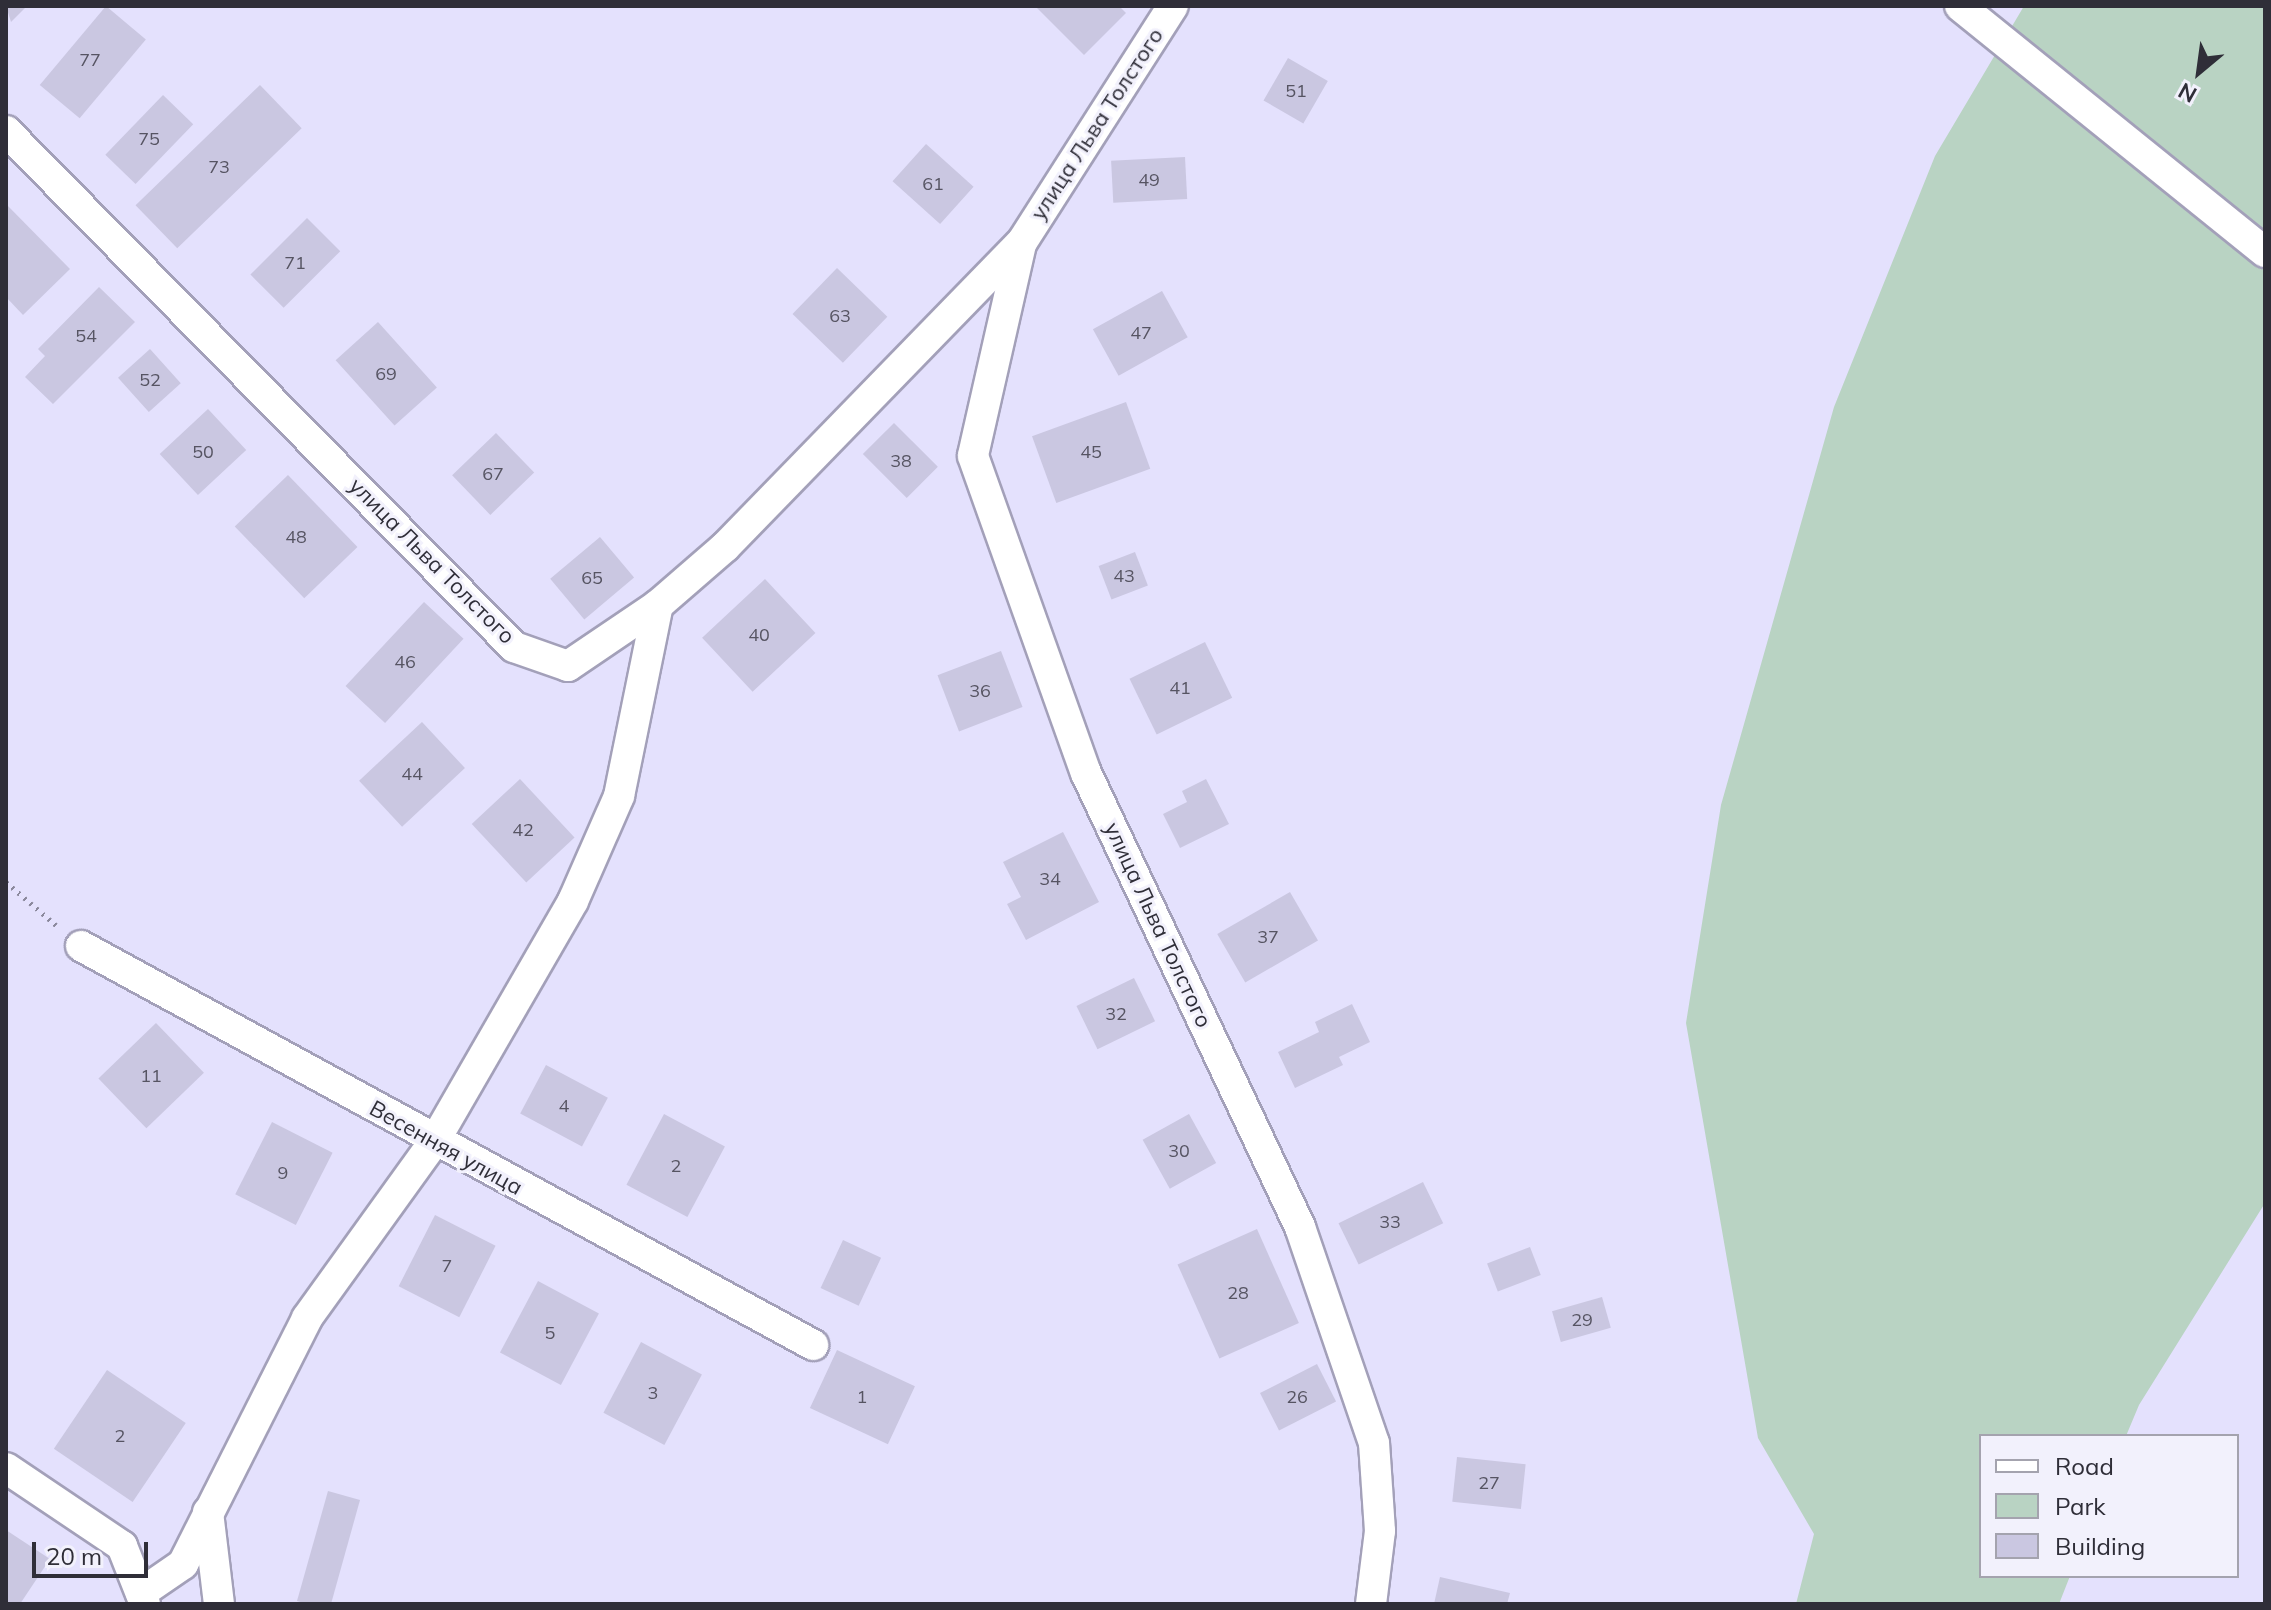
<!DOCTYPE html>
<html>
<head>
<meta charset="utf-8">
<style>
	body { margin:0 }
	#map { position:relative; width:2271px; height:1610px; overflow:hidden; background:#e4e1fd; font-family:Mulish,sans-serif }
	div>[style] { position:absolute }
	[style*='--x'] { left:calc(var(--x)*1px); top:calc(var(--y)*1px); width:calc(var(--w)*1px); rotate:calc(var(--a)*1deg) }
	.green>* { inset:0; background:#b9d3c3 }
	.building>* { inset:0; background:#cac7e1; transform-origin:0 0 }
	.path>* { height:5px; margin-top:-2.5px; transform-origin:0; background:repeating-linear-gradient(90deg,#8b899d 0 2px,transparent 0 8px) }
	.roads { filter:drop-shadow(2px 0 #a3a0b9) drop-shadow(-2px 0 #a3a0b9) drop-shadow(0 2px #a3a0b9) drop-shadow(0 -2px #a3a0b9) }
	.street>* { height:30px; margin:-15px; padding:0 15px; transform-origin:15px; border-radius:15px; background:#fff }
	span { translate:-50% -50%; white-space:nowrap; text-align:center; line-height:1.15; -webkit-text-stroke:6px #f2f1fc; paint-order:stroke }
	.number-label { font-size:18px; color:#565462 }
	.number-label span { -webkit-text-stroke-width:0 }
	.street-label { font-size:22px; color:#2f2e38 }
	.frame { position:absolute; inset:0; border:8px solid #2f2e38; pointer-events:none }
	.legend { position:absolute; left:1979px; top:1434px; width:260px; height:144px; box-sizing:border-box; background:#f2f1fc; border:2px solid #a4a3ae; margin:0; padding:10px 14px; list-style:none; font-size:24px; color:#2f2e38 }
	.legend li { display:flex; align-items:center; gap:16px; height:40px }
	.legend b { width:40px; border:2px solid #a4a3ae }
	.north { position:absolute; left:2159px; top:32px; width:80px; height:80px; -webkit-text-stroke:6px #f2f1fc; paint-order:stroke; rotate:209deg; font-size:22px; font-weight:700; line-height:32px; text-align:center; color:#2f2e38 }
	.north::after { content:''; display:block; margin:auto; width:28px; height:36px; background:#2f2e38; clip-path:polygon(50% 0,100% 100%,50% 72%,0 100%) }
	.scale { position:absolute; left:32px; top:1542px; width:116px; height:36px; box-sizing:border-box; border:4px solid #2f2e38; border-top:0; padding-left:10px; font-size:24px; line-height:28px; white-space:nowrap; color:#2f2e38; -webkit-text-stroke:6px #f2f1fc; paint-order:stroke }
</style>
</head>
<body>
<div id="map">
	<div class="green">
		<i style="clip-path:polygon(2024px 6px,2265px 6px,2265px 1203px,2139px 1405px,2126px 1436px,1981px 1436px,1981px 1576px,2070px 1576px,2059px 1604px,1796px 1604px,1814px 1534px,1758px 1438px,1686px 1023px,1721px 805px,1834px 407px,1935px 156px)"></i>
	</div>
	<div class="building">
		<i style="clip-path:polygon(6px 6px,27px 6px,11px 22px)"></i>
		<i style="left:106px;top:6px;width:52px;height:103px;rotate:40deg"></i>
		<i style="clip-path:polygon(1035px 6px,1119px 6px,1126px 13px,1084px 55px)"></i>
		<i style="left:1288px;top:58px;width:46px;height:49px;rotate:30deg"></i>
		<i style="left:260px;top:85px;width:60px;height:173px;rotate:46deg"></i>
		<i style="left:163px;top:95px;width:42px;height:83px;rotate:44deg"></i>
		<i style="left:926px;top:144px;width:64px;height:50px;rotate:42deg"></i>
		<i style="left:1185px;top:157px;width:42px;height:74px;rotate:87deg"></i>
		<i style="clip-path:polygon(6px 204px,70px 269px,23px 315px,6px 297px)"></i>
		<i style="left:307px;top:218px;width:47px;height:80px;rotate:45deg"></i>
		<i style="left:837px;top:268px;width:70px;height:64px;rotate:44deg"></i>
		<i style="clip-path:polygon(99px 287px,135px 322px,53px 404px,25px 377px,45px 356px,38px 349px)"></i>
		<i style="left:1162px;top:291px;width:53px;height:79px;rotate:61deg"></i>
		<i style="left:378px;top:322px;width:88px;height:57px;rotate:48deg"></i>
		<i style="left:150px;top:349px;width:46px;height:43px;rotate:48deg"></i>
		<i style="left:1126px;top:402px;width:71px;height:100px;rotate:70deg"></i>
		<i style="left:208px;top:409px;width:56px;height:66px;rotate:47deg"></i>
		<i style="left:894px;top:423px;width:62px;height:44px;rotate:45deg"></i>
		<i style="left:496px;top:433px;width:55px;height:61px;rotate:46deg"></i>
		<i style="left:288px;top:475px;width:100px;height:74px;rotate:46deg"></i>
		<i style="left:600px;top:537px;width:53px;height:65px;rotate:50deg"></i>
		<i style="left:1135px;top:552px;width:36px;height:39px;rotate:69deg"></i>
		<i style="left:765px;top:579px;width:74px;height:86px;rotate:47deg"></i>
		<i style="left:424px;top:602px;width:54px;height:115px;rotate:43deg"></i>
		<i style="left:1205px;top:642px;width:62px;height:84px;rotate:64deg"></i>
		<i style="left:1001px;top:651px;width:60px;height:68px;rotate:69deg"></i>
		<i style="left:422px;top:722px;width:63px;height:86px;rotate:47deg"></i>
		<i style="left:520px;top:779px;width:80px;height:66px;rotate:47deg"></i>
		<i style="clip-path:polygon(1206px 779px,1229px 824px,1180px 848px,1163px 814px,1187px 802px,1182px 791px)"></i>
		<i style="clip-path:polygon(1063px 832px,1099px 902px,1026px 940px,1007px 904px,1021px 897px,1003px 862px)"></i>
		<i style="left:1290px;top:892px;width:56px;height:84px;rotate:60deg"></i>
		<i style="left:1134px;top:978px;width:48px;height:64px;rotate:64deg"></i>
		<i style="clip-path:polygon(1352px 1004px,1370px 1042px,1339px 1057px,1343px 1065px,1295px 1088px,1278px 1052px,1319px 1032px,1315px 1022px)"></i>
		<i style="left:156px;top:1023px;width:69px;height:80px;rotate:46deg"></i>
		<i style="left:546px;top:1065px;width:70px;height:55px;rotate:28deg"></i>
		<i style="left:664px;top:1114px;width:69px;height:80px;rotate:28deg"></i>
		<i style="left:1189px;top:1114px;width:56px;height:53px;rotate:61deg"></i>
		<i style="left:272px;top:1122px;width:68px;height:81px;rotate:27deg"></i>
		<i style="left:1423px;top:1182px;width:46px;height:94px;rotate:64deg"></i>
		<i style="left:435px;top:1215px;width:68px;height:80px;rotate:27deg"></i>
		<i style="left:1257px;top:1229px;width:103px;height:87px;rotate:66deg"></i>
		<i style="left:843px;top:1240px;width:42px;height:53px;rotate:25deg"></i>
		<i style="left:1530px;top:1247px;width:30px;height:46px;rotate:69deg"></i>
		<i style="left:538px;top:1281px;width:69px;height:81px;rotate:28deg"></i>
		<i style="left:1602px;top:1297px;width:32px;height:52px;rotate:74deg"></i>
		<i style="left:641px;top:1342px;width:69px;height:80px;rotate:28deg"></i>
		<i style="left:837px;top:1350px;width:86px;height:64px;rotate:25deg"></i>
		<i style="left:1317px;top:1364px;width:42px;height:64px;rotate:63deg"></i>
		<i style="left:107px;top:1370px;width:95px;height:95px;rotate:34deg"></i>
		<i style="left:1457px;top:1457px;width:69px;height:45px;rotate:6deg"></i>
		<i style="clip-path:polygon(328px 1491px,360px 1500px,331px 1604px,308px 1604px,297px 1601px)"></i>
		<i style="clip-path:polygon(6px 1530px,50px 1559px,20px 1604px,6px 1604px)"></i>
		<i style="clip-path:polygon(1440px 1577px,1510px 1593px,1507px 1604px,1434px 1604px)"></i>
	</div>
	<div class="path">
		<i style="--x:6;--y:882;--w:66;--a:40.7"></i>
	</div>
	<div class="roads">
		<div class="street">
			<i style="--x:1960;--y:6;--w:392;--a:38.9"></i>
			<i style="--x:6;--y:131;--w:724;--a:45.45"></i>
			<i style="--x:514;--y:647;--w:57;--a:19.4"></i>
			<i style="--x:568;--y:666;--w:109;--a:-34.1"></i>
			<i style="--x:658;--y:605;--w:89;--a:-40.9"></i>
			<i style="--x:725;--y:547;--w:426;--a:-45.8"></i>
			<i style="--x:1022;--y:242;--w:280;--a:-57.4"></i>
			<i style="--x:1021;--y:244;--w:217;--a:102.8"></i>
			<i style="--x:973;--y:456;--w:337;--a:70.4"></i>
			<i style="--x:1086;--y:773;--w:502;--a:64.76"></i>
			<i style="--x:1300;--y:1227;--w:228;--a:71.1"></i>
			<i style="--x:1374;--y:1443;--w:88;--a:86.1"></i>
			<i style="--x:1380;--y:1531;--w:74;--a:97"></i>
			<i style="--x:81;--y:946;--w:834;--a:28.59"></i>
			<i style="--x:6;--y:1468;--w:140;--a:33.9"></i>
			<i style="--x:122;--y:1546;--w:62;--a:68.4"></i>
			<i style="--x:208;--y:1512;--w:93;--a:83.2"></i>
			<i style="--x:141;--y:1593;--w:51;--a:-34.6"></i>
			<i style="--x:183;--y:1564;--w:275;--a:-63.2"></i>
			<i style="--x:307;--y:1318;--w:217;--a:-54.2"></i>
			<i style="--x:434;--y:1142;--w:278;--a:-60"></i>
			<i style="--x:573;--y:901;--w:115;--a:-66.3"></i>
			<i style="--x:619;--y:796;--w:195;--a:-78.5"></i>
		</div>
	</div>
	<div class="number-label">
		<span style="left:90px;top:60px">77</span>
		<span style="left:1296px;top:91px">51</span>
		<span style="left:149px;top:139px">75</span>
		<span style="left:219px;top:167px">73</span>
		<span style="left:1149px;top:180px">49</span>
		<span style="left:933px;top:184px">61</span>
		<span style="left:295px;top:263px">71</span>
		<span style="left:840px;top:316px">63</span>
		<span style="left:1141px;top:333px">47</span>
		<span style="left:86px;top:336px">54</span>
		<span style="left:386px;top:374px">69</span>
		<span style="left:150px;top:380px">52</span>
		<span style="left:203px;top:452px">50</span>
		<span style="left:1091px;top:452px">45</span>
		<span style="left:901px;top:461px">38</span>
		<span style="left:493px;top:474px">67</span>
		<span style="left:296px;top:537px">48</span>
		<span style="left:1124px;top:576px">43</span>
		<span style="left:592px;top:578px">65</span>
		<span style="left:759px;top:635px">40</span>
		<span style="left:405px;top:662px">46</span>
		<span style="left:1180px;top:688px">41</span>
		<span style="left:980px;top:691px">36</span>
		<span style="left:412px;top:774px">44</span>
		<span style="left:523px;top:830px">42</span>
		<span style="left:1050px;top:879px">34</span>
		<span style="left:1268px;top:937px">37</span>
		<span style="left:1116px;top:1014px">32</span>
		<span style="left:151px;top:1076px">11</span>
		<span style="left:564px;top:1106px">4</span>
		<span style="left:1179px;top:1151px">30</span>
		<span style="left:676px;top:1166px">2</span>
		<span style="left:283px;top:1173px">9</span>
		<span style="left:1390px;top:1222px">33</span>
		<span style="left:447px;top:1266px">7</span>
		<span style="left:1238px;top:1293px">28</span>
		<span style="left:1582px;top:1320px">29</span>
		<span style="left:550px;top:1333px">5</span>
		<span style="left:653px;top:1393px">3</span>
		<span style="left:862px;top:1397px">1</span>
		<span style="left:1297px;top:1397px">26</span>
		<span style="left:120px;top:1436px">2</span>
		<span style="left:1489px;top:1483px">27</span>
	</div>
	<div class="street-label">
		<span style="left:1097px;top:124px;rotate:-57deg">улица Льва Толстого</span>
		<span style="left:432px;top:561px;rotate:45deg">улица Льва Толстого</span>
		<span style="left:1158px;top:925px;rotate:65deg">улица Льва Толстого</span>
		<span style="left:446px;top:1148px;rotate:29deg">Весенняя улица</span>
	</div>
	<div class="frame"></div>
	<ul class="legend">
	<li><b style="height:10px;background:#fff"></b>Road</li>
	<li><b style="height:22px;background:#b9d3c3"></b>Park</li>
	<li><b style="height:22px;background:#cac7e1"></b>Building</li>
	</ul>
	<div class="north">N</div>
	<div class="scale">20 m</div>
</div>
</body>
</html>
